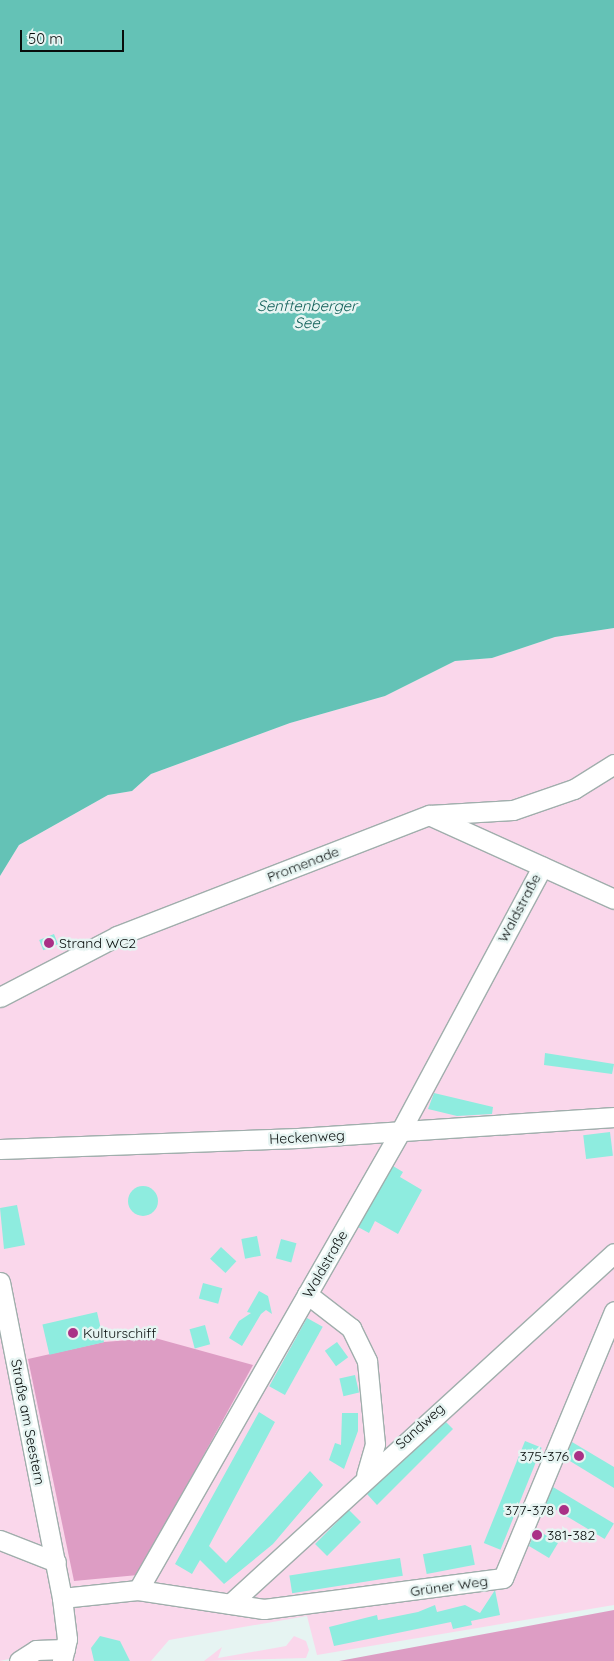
<!DOCTYPE html>
<html>
<head>
<meta charset="utf-8">
<style>
	body { margin:0 }
	#map { position:relative; width:614px; height:1661px; overflow:hidden; background:#e6f4f2; font-family:Quicksand,sans-serif }
	div>[style] { position:absolute }
	[style*='--x'] { left:calc(var(--x)*1px); top:calc(var(--y)*1px); width:calc(var(--w)*1px); rotate:calc(var(--a)*1deg) }
	.green>* { inset:0; background:#fad7eb }
	.forest>* { inset:0; background:#dd9dc4 }
	.water>* { inset:0; background:#64c2b6 }
	.building>* { inset:0; background:#8eecdf; transform-origin:0 0 }
	.round { border-radius:50% }
	.roads { filter:drop-shadow(1px 0 #a0aeac) drop-shadow(-1px 0 #a0aeac) drop-shadow(0 1px #a0aeac) drop-shadow(0 -1px #a0aeac) }
	.minor>* { height:19px; margin:-9.5px; padding:0 9.5px; transform-origin:9.5px; border-radius:9.5px; background:#fff }
	.dots>* { width:14px; height:14px; translate:-50% -50%; box-sizing:border-box; border:2px solid #e6f4f2; border-radius:50% }
	span { translate:-50% -50%; white-space:nowrap; text-align:center; line-height:1.15; -webkit-text-stroke:5px #e6f4f2; paint-order:stroke }
	.street-label { font-size:14px; color:#080d0c }
	.poi-label { font-size:14px; color:#080d0c }
	.left { translate:0 -50%; text-align:left }
	.right { translate:-100% -50%; text-align:right }
	.water-label { font-size:15px; color:#13615a; font-style:italic }
	.scale { position:absolute; left:20px; top:30px; width:104px; height:22px; box-sizing:border-box; border:2px solid #080d0c; border-top:0; padding-left:6px; font-size:15px; line-height:18px; white-space:nowrap; color:#080d0c; -webkit-text-stroke:4px #e6f4f2; paint-order:stroke }
</style>
</head>
<body>
<div id="map">
	<div class="green">
		<i style="clip-path:polygon(614px 628px,614px 1605px,317px 1655px,307px 1616px,169px 1640px,151px 1661px,71px 1661px,75px 1644px,0 1661px,0 876px,19px 845px,108px 795px,132px 791px,151px 774px,290px 723px,385px 696px,455px 661px,492px 658px,555px 637px)"></i>
		<i style="clip-path:polygon(294px 1636px,306px 1641px,309px 1650px,306px 1658px,204px 1661px,222px 1647px,218px 1658px,286px 1646px)"></i>
	</div>
	<div class="forest">
		<i style="clip-path:polygon(155px 1338px,253px 1365px,138px 1575px,74px 1581px,28px 1359px,104px 1342px)"></i>
		<i style="clip-path:polygon(614px 1610px,614px 1661px,339px 1661px)"></i>
	</div>
	<div class="water">
		<i style="clip-path:polygon(0 0,614px 0,614px 628px,555px 637px,492px 658px,455px 661px,385px 696px,290px 723px,151px 774px,132px 791px,108px 795px,19px 845px,0 876px)"></i>
	</div>
	<div class="building">
		<i style="left:54px;top:934px;width:11px;height:16px;rotate:68deg"></i>
		<i style="clip-path:polygon(545px 1053px,614px 1064px,612px 1074px,544px 1065px)"></i>
		<i style="clip-path:polygon(434px 1093px,493px 1107px,492px 1114px,457px 1116px,428px 1109px)"></i>
		<i style="left:610px;top:1132px;width:24px;height:27px;rotate:83deg"></i>
		<i style="clip-path:polygon(393px 1166px,403px 1172px,400px 1177px,422px 1190px,398px 1234px,375px 1221px,369px 1233px,358px 1227px)"></i>
		<i class="round" style="left:128px;top:1186px;width:30px;height:30px"></i>
		<i style="clip-path:polygon(17px 1205px,25px 1245px,4px 1249px,0 1208px)"></i>
		<i style="left:257px;top:1236px;width:20px;height:16px;rotate:79deg"></i>
		<i style="left:281px;top:1239px;width:16px;height:20px;rotate:15deg"></i>
		<i style="left:221px;top:1247px;width:21px;height:16px;rotate:43deg"></i>
		<i style="left:203px;top:1283px;width:20px;height:16px;rotate:15deg"></i>
		<i style="clip-path:polygon(259px 1291px,268px 1296px,272px 1314px,266px 1310px,261px 1314px,242px 1346px,229px 1338px,239px 1321px,251px 1313px,247px 1312px)"></i>
		<i style="left:97px;top:1312px;width:31px;height:56px;rotate:77deg"></i>
		<i style="left:307px;top:1318px;width:18px;height:78px;rotate:29deg"></i>
		<i style="left:205px;top:1325px;width:20px;height:16px;rotate:75deg"></i>
		<i style="left:337px;top:1342px;width:19px;height:15px;rotate:54deg"></i>
		<i style="left:355px;top:1375px;width:18px;height:16px;rotate:77deg"></i>
		<i style="clip-path:polygon(259px 1412px,275px 1422px,209px 1546px,226px 1563px,310px 1471px,323px 1485px,273px 1544px,224px 1584px,200px 1560px,192px 1574px,175px 1564px)"></i>
		<i style="clip-path:polygon(342px 1413px,358px 1413px,358px 1431px,344px 1469px,329px 1460px,335px 1443px,341px 1445px)"></i>
		<i style="clip-path:polygon(446px 1422px,453px 1429px,377px 1505px,367px 1494px)"></i>
		<i style="left:525px;top:1441px;width:18px;height:110px;rotate:22deg"></i>
		<i style="clip-path:polygon(572px 1442px,614px 1467px,614px 1488px,565px 1458px)"></i>
		<i style="left:553px;top:1487px;width:71px;height:18px;rotate:31deg"></i>
		<i style="left:349px;top:1510px;width:17px;height:48px;rotate:45deg"></i>
		<i style="clip-path:polygon(536px 1529px,558px 1543px,549px 1558px,529px 1546px)"></i>
		<i style="left:471px;top:1545px;width:20px;height:49px;rotate:79deg"></i>
		<i style="left:400px;top:1558px;width:18px;height:112px;rotate:81deg"></i>
		<i style="clip-path:polygon(495px 1590px,500px 1615px,471px 1621px,472px 1625px,453px 1629px,451px 1622px,334px 1646px,329px 1627px,377px 1615px,378px 1620px,418px 1612px,435px 1605px,437px 1612px,465px 1605px,480px 1613px)"></i>
		<i style="clip-path:polygon(100px 1636px,120px 1641px,130px 1661px,94px 1661px,91px 1648px)"></i>
	</div>
	<div class="roads">
		<div class="minor">
			<i style="--x:431;--y:816;--w:201;--a:24.4"></i>
			<i style="--x:0;--y:997;--w:132;--a:-27.5"></i>
			<i style="--x:117;--y:936;--w:335;--a:-21.2"></i>
			<i style="--x:429;--y:815;--w:84;--a:-3.4"></i>
			<i style="--x:513;--y:810;--w:65;--a:-19"></i>
			<i style="--x:574;--y:789;--w:47;--a:-32"></i>
			<i style="--x:0;--y:1149;--w:298;--a:-2.1"></i>
			<i style="--x:298;--y:1138;--w:317;--a:-3.8"></i>
			<i style="--x:0;--y:1282;--w:322;--a:78.9"></i>
			<i style="--x:62;--y:1598;--w:41;--a:83"></i>
			<i style="--x:67;--y:1639;--w:23;--a:103"></i>
			<i style="--x:307;--y:1294;--w:56;--a:37.7"></i>
			<i style="--x:351;--y:1328;--w:37;--a:64"></i>
			<i style="--x:367;--y:1361;--w:83;--a:84.5"></i>
			<i style="--x:375;--y:1444;--w:32;--a:106"></i>
			<i style="--x:0;--y:1540;--w:60;--a:21.4"></i>
			<i style="--x:138;--y:1590;--w:528;--a:-60.23"></i>
			<i style="--x:400;--y:1132;--w:301;--a:-61.8"></i>
			<i style="--x:62;--y:1598;--w:76;--a:-6"></i>
			<i style="--x:138;--y:1590;--w:127;--a:8.6"></i>
			<i style="--x:264;--y:1609;--w:241;--a:-7.4"></i>
			<i style="--x:503;--y:1578;--w:289;--a:-67.4"></i>
			<i style="--x:230;--y:1604;--w:520;--a:-42.43"></i>
			<i style="--x:19;--y:1661;--w:20;--a:-33"></i>
			<i style="--x:36;--y:1650;--w:29;--a:-2"></i>
		</div>
	</div>
	<div class="dots">
		<i style="left:49px;top:943px;background:#aa3186"></i>
		<i style="left:73px;top:1333px;background:#aa3186"></i>
		<i style="left:579px;top:1456px;background:#aa3186"></i>
		<i style="left:564px;top:1510px;background:#aa3186"></i>
		<i style="left:537px;top:1535px;background:#aa3186"></i>
	</div>
	<div class="street-label">
		<span style="left:303px;top:864px;rotate:-21deg">Promenade</span>
		<span style="left:519px;top:908px;rotate:-62deg">Waldstraße</span>
		<span style="left:307px;top:1137px;rotate:-3deg">Heckenweg</span>
		<span style="left:325px;top:1264px;rotate:-60deg">Waldstraße</span>
		<span style="left:28px;top:1422px;rotate:79deg">Straße am Seestern</span>
		<span style="left:420px;top:1426px;rotate:-42deg">Sandweg</span>
		<span style="left:449px;top:1586px;rotate:-8deg">Grüner Weg</span>
	</div>
	<div class="poi-label">
		<span class="left" style="left:59px;top:943px">Strand WC2</span>
		<span class="left" style="left:83px;top:1333px">Kulturschiff</span>
		<span class="right" style="left:569px;top:1456px">375-376</span>
		<span class="right" style="left:554px;top:1510px">377-378</span>
		<span class="left" style="left:547px;top:1535px">381-382</span>
	</div>
	<div class="water-label">
		<span style="left:307px;top:314px">Senftenberger<br>See</span>
	</div>
	<div class="scale">50 m</div>
</div>
</body>
</html>
